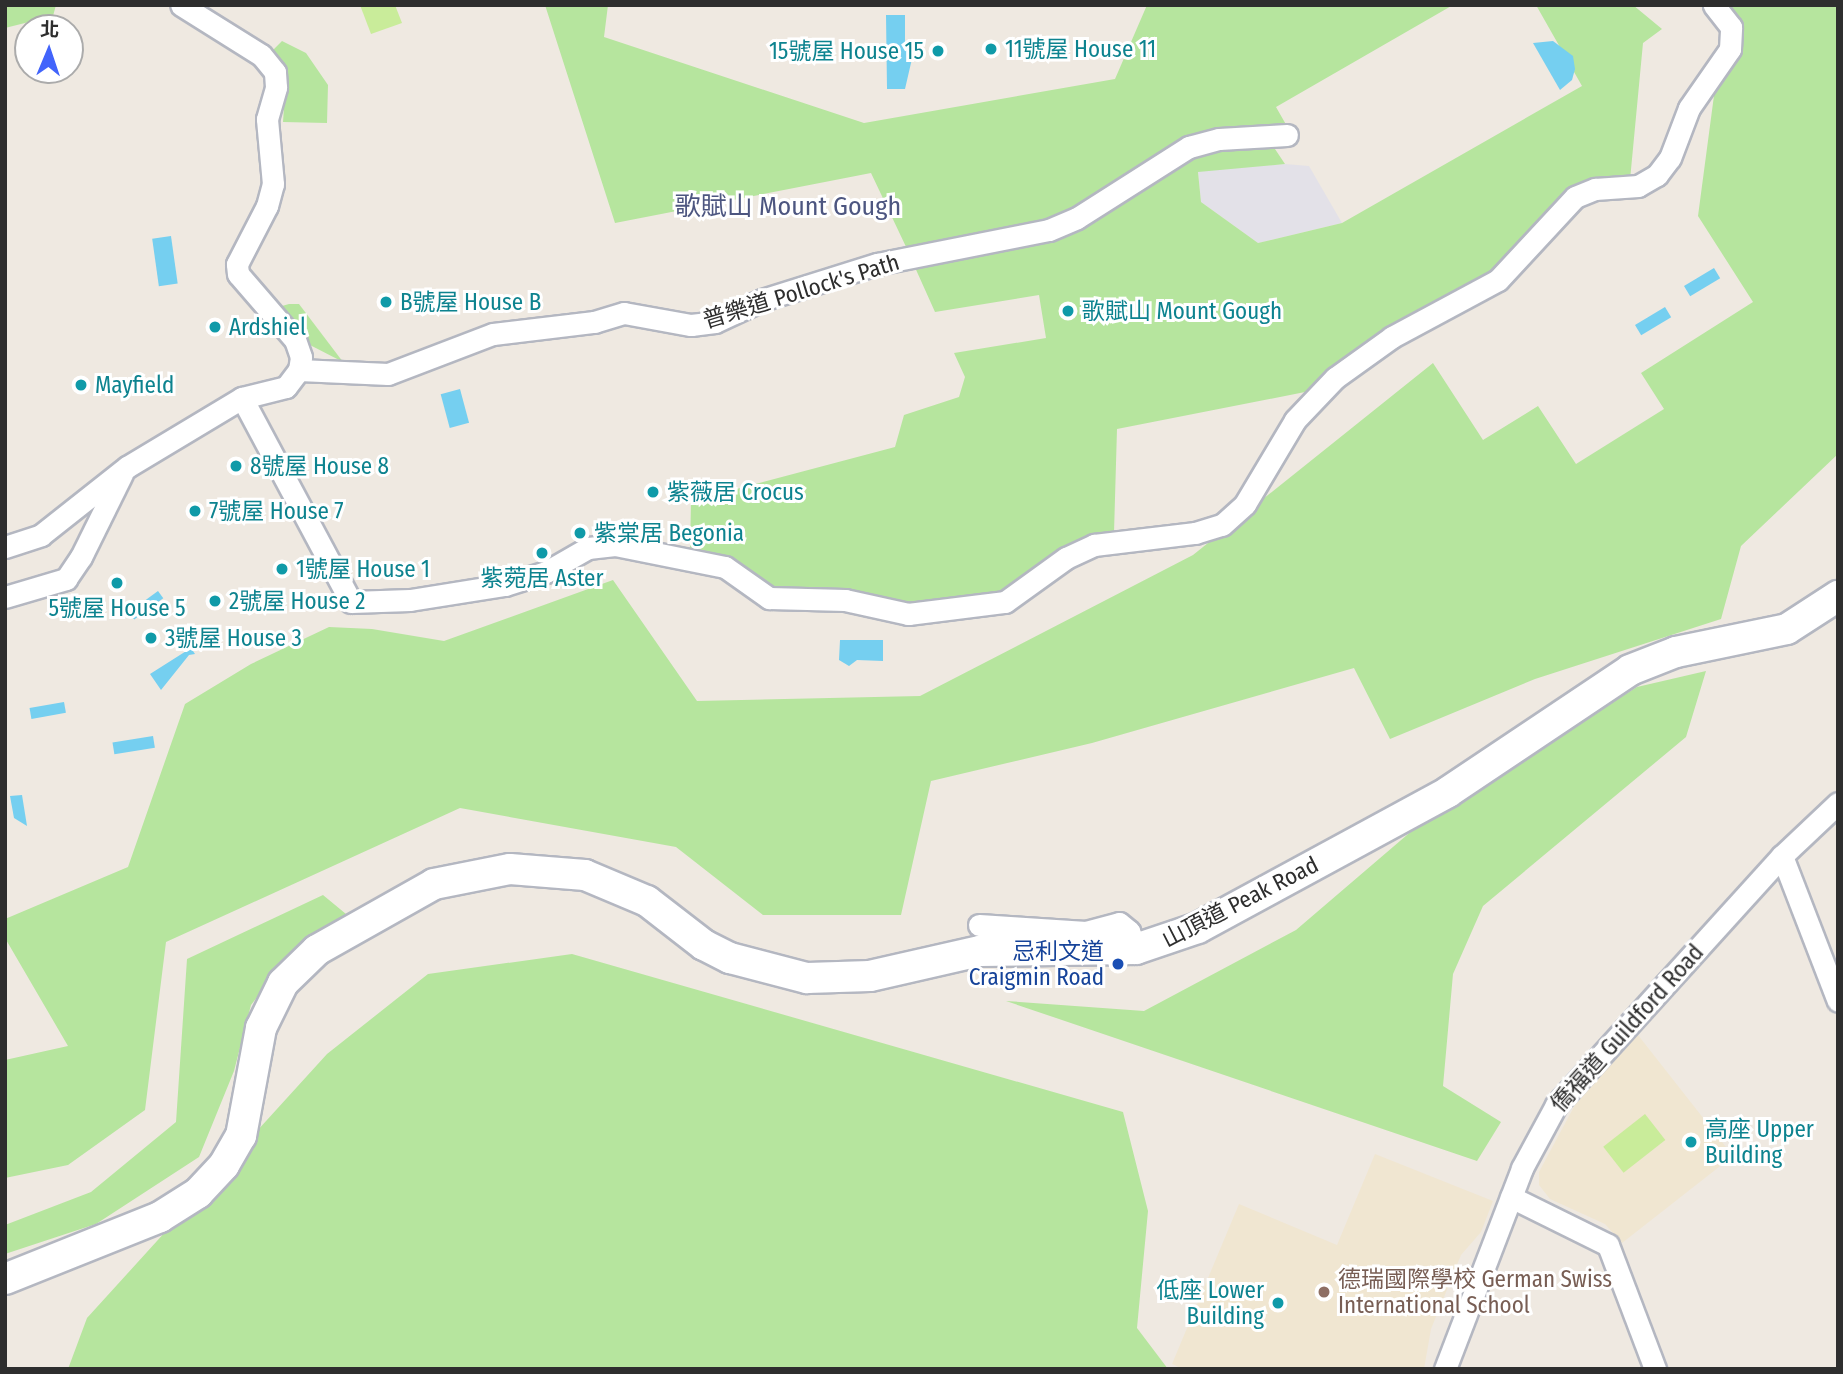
<!DOCTYPE html>
<html>
<head>
<meta charset="utf-8">
<style>
	body { margin:0 }
	#map { position:relative; width:1843px; height:1374px; overflow:hidden; background:#efe9e1; font-family:"Fira Sans Condensed","Noto Sans TC",sans-serif }
	div>[style] { position:absolute }
	[style*='--x'] { left:calc(var(--x)*1px); top:calc(var(--y)*1px); width:calc(var(--w)*1px); rotate:calc(var(--a)*1deg) }
	.industrial>* { inset:0; background:#e3e1e8 }
	.education>* { inset:0; background:#f0e6d1 }
	.green>* { inset:0; background:#b6e59e }
	.pitch>* { inset:0; background:#c9ec9a; transform-origin:0 0 }
	.water>* { inset:0; background:#75cff0; transform-origin:0 0 }
	.roads { filter:drop-shadow(2px 0 #b4b7c1) drop-shadow(-2px 0 #b4b7c1) drop-shadow(0 2px #b4b7c1) drop-shadow(0 -2px #b4b7c1) }
	.minor>* { height:21px; margin:-10.5px; padding:0 10.5px; transform-origin:10.5px; border-radius:10.5px; background:#fff }
	.secondary>* { height:30px; margin:-15px; padding:0 15px; transform-origin:15px; border-radius:15px; background:#fff }
	.dots>* { width:19px; height:19px; translate:-50% -50%; box-sizing:border-box; border:4px solid #fff; border-radius:50% }
	span { translate:-50% -50%; white-space:nowrap; text-align:center; line-height:1.15; -webkit-text-stroke:6px #fff; paint-order:stroke }
	.culture-label { font-size:23px; color:#0d838f }
	.left { translate:0 -50%; text-align:left }
	.right { translate:-100% -50%; text-align:right }
	.street-label { font-size:23px; color:#2e2e2e }
	.transit-label { font-size:23px; color:#164399 }
	.education-label { font-size:23px; color:#785e54 }
	.quarter-label { font-size:26px; color:#4d5680 }
	.frame { position:absolute; inset:0; border:7px solid #2e2e2e; pointer-events:none }
	.north { position:absolute; left:14px; top:14px; width:70px; height:70px; box-sizing:border-box; background:#fff; border:2px solid #ababab; border-radius:50%; rotate:2deg; font-size:19px; font-weight:700; line-height:28px; text-align:center; color:#2e2e2e }
	.north::after { content:''; display:block; margin:auto; width:24px; height:32px; background:#4264fb; clip-path:polygon(50% 0,100% 100%,50% 72%,0 100%) }
</style>
</head>
<body>
<div id="map">
	<div class="industrial">
		<i style="clip-path:polygon(1285px 164px,1309px 166px,1342px 223px,1258px 243px,1201px 202px,1198px 171px)"></i>
	</div>
	<div class="education">
		<i style="clip-path:polygon(1638px 1035px,1733px 1156px,1622px 1243px,1605px 1224px,1550px 1199px,1539px 1185px,1539px 1172px,1576px 1103px)"></i>
		<i style="clip-path:polygon(1375px 1154px,1493px 1201px,1481px 1232px,1461px 1255px,1431px 1329px,1424px 1369px,1183px 1369px,1172px 1364px,1239px 1204px,1337px 1245px)"></i>
	</div>
	<div class="green">
		<i style="clip-path:polygon(5px 5px,56px 5px,53px 16px,5px 28px)"></i>
		<i style="clip-path:polygon(545px 5px,608px 5px,604px 37px,864px 123px,1115px 79px,1147px 5px,1453px 5px,1276px 107px,1288px 128px,1218px 132px,1047px 223px,908px 251px,871px 173px,615px 223px)"></i>
		<i style="clip-path:polygon(1536px 5px,1633px 5px,1662px 29px,1643px 43px,1630px 180px,1590px 183px,1504px 265px,1310px 391px,1117px 429px,1114px 533px,1013px 591px,926px 605px,771px 591px,690px 551px,691px 501px,895px 447px,904px 415px,959px 397px,965px 377px,954px 353px,1046px 338px,1039px 295px,935px 312px,913px 263px,1051px 236px,1175px 160px,1220px 146px,1271px 143px,1285px 164px,1198px 172px,1201px 202px,1258px 243px,1342px 223px,1582px 86px)"></i>
		<i style="clip-path:polygon(1726px 5px,1838px 5px,1838px 454px,1741px 546px,1721px 619px,1535px 679px,1390px 739px,1354px 668px,1092px 743px,931px 781px,901px 915px,763px 915px,676px 847px,460px 808px,166px 942px,145px 1110px,68px 1165px,5px 1178px,5px 1060px,68px 1046px,5px 938px,5px 919px,128px 867px,185px 704px,251px 664px,329px 627px,372px 629px,444px 641px,613px 580px,697px 701px,920px 696px,1193px 555px,1433px 363px,1483px 440px,1538px 406px,1576px 464px,1664px 409px,1641px 373px,1753px 302px,1698px 216px)"></i>
		<i style="clip-path:polygon(282px 41px,306px 53px,328px 85px,327px 123px,283px 122px,286px 78px,282px 64px,271px 52px)"></i>
		<i style="clip-path:polygon(289px 304px,299px 304px,343px 362px,308px 344px,275px 308px)"></i>
		<i style="clip-path:polygon(1706px 671px,1686px 737px,1483px 906px,1453px 974px,1443px 1086px,1501px 1122px,1477px 1161px,1006px 1001px,1144px 1011px,1296px 930px,1428px 817px,1637px 687px)"></i>
		<i style="clip-path:polygon(323px 895px,346px 914px,288px 957px,251px 1005px,234px 1071px,199px 1157px,96px 1224px,5px 1254px,5px 1225px,91px 1192px,176px 1122px,187px 959px)"></i>
		<i style="clip-path:polygon(572px 954px,1123px 1112px,1148px 1211px,1137px 1328px,1168px 1369px,68px 1369px,87px 1318px,327px 1054px,428px 974px)"></i>
	</div>
	<div class="pitch">
		<i style="clip-path:polygon(360px 5px,395px 5px,402px 23px,371px 34px)"></i>
		<i style="left:1645px;top:1114px;width:33px;height:53px;rotate:52deg"></i>
	</div>
	<div class="water">
		<i style="clip-path:polygon(886px 15px,905px 15px,905px 50px,914px 50px,905px 89px,887px 89px)"></i>
		<i style="clip-path:polygon(1553px 41px,1573px 56px,1575px 69px,1572px 80px,1560px 90px,1533px 43px)"></i>
		<i style="left:171px;top:236px;width:48px;height:19px;rotate:82deg"></i>
		<i style="left:1714px;top:268px;width:12px;height:35px;rotate:59deg"></i>
		<i style="left:1665px;top:307px;width:12px;height:35px;rotate:59deg"></i>
		<i style="left:460px;top:389px;width:35px;height:20px;rotate:75deg"></i>
		<i style="left:158px;top:591px;width:9px;height:36px;rotate:54deg"></i>
		<i style="clip-path:polygon(840px 640px,883px 640px,883px 661px,857px 660px,849px 666px,839px 660px)"></i>
		<i style="clip-path:polygon(191px 648px,195px 654px,189px 655px,161px 690px,150px 674px)"></i>
		<i style="left:64px;top:702px;width:11px;height:35px;rotate:80deg"></i>
		<i style="left:153px;top:736px;width:12px;height:41px;rotate:81deg"></i>
		<i style="clip-path:polygon(22px 795px,27px 826px,14px 818px,10px 796px)"></i>
	</div>
	<div class="roads">
		<div class="minor">
			<i style="--x:299;--y:370;--w:89;--a:2.6"></i>
			<i style="--x:388;--y:374;--w:112;--a:-20.9"></i>
			<i style="--x:493;--y:334;--w:102;--a:-6.8"></i>
			<i style="--x:594;--y:322;--w:31;--a:-17"></i>
			<i style="--x:624;--y:313;--w:68;--a:10.2"></i>
			<i style="--x:691;--y:325;--w:24;--a:-7"></i>
			<i style="--x:715;--y:322;--w:52;--a:-25.1"></i>
			<i style="--x:762;--y:300;--w:121;--a:-17.4"></i>
			<i style="--x:877;--y:264;--w:175;--a:-11.2"></i>
			<i style="--x:1049;--y:230;--w:30;--a:-23"></i>
			<i style="--x:1077;--y:218;--w:133;--a:-32.4"></i>
			<i style="--x:1189;--y:147;--w:31;--a:-15"></i>
			<i style="--x:1219;--y:139;--w:68;--a:-3.4"></i>
			<i style="--x:242;--y:398;--w:231;--a:61.9"></i>
			<i style="--x:351;--y:602;--w:59;--a:-1.9"></i>
			<i style="--x:410;--y:600;--w:96;--a:-9"></i>
			<i style="--x:505;--y:585;--w:43;--a:-17.6"></i>
			<i style="--x:546;--y:572;--w:48;--a:-29.7"></i>
			<i style="--x:588;--y:548;--w:27;--a:-6"></i>
			<i style="--x:615;--y:545;--w:112;--a:11.3"></i>
			<i style="--x:725;--y:567;--w:54;--a:35.2"></i>
			<i style="--x:769;--y:598;--w:76;--a:1.5"></i>
			<i style="--x:845;--y:600;--w:65;--a:12.5"></i>
			<i style="--x:908;--y:614;--w:98;--a:-7.1"></i>
			<i style="--x:1005;--y:602;--w:75;--a:-35.8"></i>
			<i style="--x:1066;--y:558;--w:31;--a:-25"></i>
			<i style="--x:1094;--y:545;--w:102;--a:-6.8"></i>
			<i style="--x:1195;--y:533;--w:28;--a:-17"></i>
			<i style="--x:1222;--y:525;--w:31;--a:-42"></i>
			<i style="--x:1245;--y:504;--w:98;--a:-59.2"></i>
			<i style="--x:1295;--y:420;--w:58;--a:-46.4"></i>
			<i style="--x:1335;--y:378;--w:70;--a:-35.7"></i>
			<i style="--x:1392;--y:337;--w:120;--a:-28.3"></i>
			<i style="--x:1498;--y:280;--w:113;--a:-47.1"></i>
			<i style="--x:1575;--y:197;--w:22;--a:-22"></i>
			<i style="--x:1595;--y:189;--w:43;--a:-4"></i>
			<i style="--x:1638;--y:186;--w:22;--a:-30"></i>
			<i style="--x:1657;--y:175;--w:21;--a:-53"></i>
			<i style="--x:1670;--y:158;--w:53;--a:-69.2"></i>
			<i style="--x:1689;--y:108;--w:72;--a:-55.2"></i>
			<i style="--x:1730;--y:49;--w:22;--a:-87"></i>
			<i style="--x:1731;--y:27;--w:28;--a:-128"></i>
			<i style="--x:5;--y:547;--w:38;--a:-18"></i>
			<i style="--x:41;--y:535;--w:110;--a:-38.3"></i>
			<i style="--x:127;--y:467;--w:134;--a:-31"></i>
			<i style="--x:242;--y:398;--w:45;--a:-14"></i>
			<i style="--x:286;--y:387;--w:21;--a:-53"></i>
			<i style="--x:299;--y:370;--w:13;--a:-81"></i>
			<i style="--x:301;--y:357;--w:18;--a:-109"></i>
			<i style="--x:295;--y:340;--w:87;--a:-130.8"></i>
			<i style="--x:238;--y:274;--w:10;--a:-96"></i>
			<i style="--x:237;--y:264;--w:65;--a:-62.7"></i>
			<i style="--x:267;--y:206;--w:23;--a:-75"></i>
			<i style="--x:273;--y:184;--w:65;--a:-95.3"></i>
			<i style="--x:267;--y:119;--w:33;--a:-74"></i>
			<i style="--x:276;--y:87;--w:15;--a:-94"></i>
			<i style="--x:275;--y:72;--w:22;--a:-129"></i>
			<i style="--x:261;--y:55;--w:94;--a:-148"></i>
			<i style="--x:5;--y:597;--w:64;--a:-16.4"></i>
			<i style="--x:66;--y:579;--w:27;--a:-56"></i>
			<i style="--x:81;--y:557;--w:93;--a:-63.7"></i>
			<i style="--x:1782;--y:856;--w:155;--a:68.9"></i>
			<i style="--x:979;--y:925;--w:107;--a:3.7"></i>
			<i style="--x:1086;--y:932;--w:34;--a:-15"></i>
			<i style="--x:1119;--y:923;--w:13;--a:39"></i>
			<i style="--x:1129;--y:931;--w:19;--a:69"></i>
			<i style="--x:1511;--y:1197;--w:108;--a:26.3"></i>
			<i style="--x:1608;--y:1245;--w:133;--a:69.2"></i>
			<i style="--x:1445;--y:1369;--w:215;--a:-69"></i>
			<i style="--x:1522;--y:1168;--w:72;--a:-61.6"></i>
			<i style="--x:1556;--y:1105;--w:336;--a:-47.8"></i>
			<i style="--x:1782;--y:856;--w:77;--a:-43.4"></i>
		</div>
		<div class="secondary">
			<i style="--x:5;--y:1279;--w:167;--a:-21.8"></i>
			<i style="--x:160;--y:1217;--w:45;--a:-32.3"></i>
			<i style="--x:198;--y:1193;--w:38;--a:-47"></i>
			<i style="--x:224;--y:1165;--w:34;--a:-60"></i>
			<i style="--x:241;--y:1136;--w:110;--a:-79.5"></i>
			<i style="--x:261;--y:1028;--w:50;--a:-63.9"></i>
			<i style="--x:283;--y:983;--w:47;--a:-44.1"></i>
			<i style="--x:317;--y:950;--w:134;--a:-29.4"></i>
			<i style="--x:434;--y:884;--w:77;--a:-11.2"></i>
			<i style="--x:510;--y:869;--w:75;--a:4.6"></i>
			<i style="--x:585;--y:875;--w:67;--a:22.8"></i>
			<i style="--x:647;--y:901;--w:72;--a:37.7"></i>
			<i style="--x:704;--y:945;--w:29;--a:27"></i>
			<i style="--x:730;--y:958;--w:80;--a:14.6"></i>
			<i style="--x:807;--y:978;--w:63;--a:-1.8"></i>
			<i style="--x:870;--y:976;--w:113;--a:-12.8"></i>
			<i style="--x:980;--y:951;--w:156;--a:-0.7"></i>
			<i style="--x:1136;--y:949;--w:65;--a:-18.7"></i>
			<i style="--x:1198;--y:928;--w:285;--a:-28.5"></i>
			<i style="--x:1448;--y:792;--w:219;--a:-33.8"></i>
			<i style="--x:1630;--y:670;--w:49;--a:-21.4"></i>
			<i style="--x:1676;--y:652;--w:113;--a:-11.7"></i>
			<i style="--x:1787;--y:629;--w:61;--a:-32.9"></i>
		</div>
	</div>
	<div class="dots">
		<i style="left:991px;top:49px;background:#0f9aa8"></i>
		<i style="left:938px;top:51px;background:#0f9aa8"></i>
		<i style="left:386px;top:302px;background:#0f9aa8"></i>
		<i style="left:1068px;top:311px;background:#0f9aa8"></i>
		<i style="left:215px;top:327px;background:#0f9aa8"></i>
		<i style="left:81px;top:385px;background:#0f9aa8"></i>
		<i style="left:236px;top:466px;background:#0f9aa8"></i>
		<i style="left:653px;top:492px;background:#0f9aa8"></i>
		<i style="left:195px;top:511px;background:#0f9aa8"></i>
		<i style="left:580px;top:533px;background:#0f9aa8"></i>
		<i style="left:542px;top:553px;background:#0f9aa8"></i>
		<i style="left:282px;top:569px;background:#0f9aa8"></i>
		<i style="left:117px;top:583px;background:#0f9aa8"></i>
		<i style="left:215px;top:601px;background:#0f9aa8"></i>
		<i style="left:151px;top:638px;background:#0f9aa8"></i>
		<i style="left:1118px;top:964px;background:#1a4fb4"></i>
		<i style="left:1691px;top:1142px;background:#0f9aa8"></i>
		<i style="left:1324px;top:1292px;background:#8d6e63"></i>
		<i style="left:1278px;top:1303px;background:#0f9aa8"></i>
	</div>
	<div class="culture-label">
		<span class="left" style="left:1005px;top:49px">11號屋 House 11</span>
		<span class="right" style="left:924px;top:51px">15號屋 House 15</span>
		<span class="left" style="left:400px;top:302px">B號屋 House B</span>
		<span class="left" style="left:1082px;top:311px">歌賦山 Mount Gough</span>
		<span class="left" style="left:229px;top:327px">Ardshiel</span>
		<span class="left" style="left:95px;top:385px">Mayfield</span>
		<span class="left" style="left:250px;top:466px">8號屋 House 8</span>
		<span class="left" style="left:667px;top:492px">紫薇居 Crocus</span>
		<span class="left" style="left:209px;top:511px">7號屋 House 7</span>
		<span class="left" style="left:594px;top:533px">紫棠居 Begonia</span>
		<span class="left" style="left:296px;top:569px">1號屋 House 1</span>
		<span style="left:542px;top:578px">紫菀居 Aster</span>
		<span class="left" style="left:229px;top:601px">2號屋 House 2</span>
		<span style="left:117px;top:608px">5號屋 House 5</span>
		<span class="left" style="left:165px;top:638px">3號屋 House 3</span>
		<span class="left" style="left:1705px;top:1142px">高座 Upper<br>Building</span>
		<span class="right" style="left:1264px;top:1303px">低座 Lower<br>Building</span>
	</div>
	<div class="street-label">
		<span style="left:801px;top:291px;rotate:-17deg">普樂道 Pollock's Path</span>
		<span style="left:1240px;top:902px;rotate:-27deg">山頂道 Peak Road</span>
		<span style="left:1627px;top:1028px;rotate:-48deg">僑福道 Guildford Road</span>
	</div>
	<div class="transit-label">
		<span class="right" style="left:1104px;top:964px">忌利文道<br>Craigmin Road</span>
	</div>
	<div class="education-label">
		<span class="left" style="left:1338px;top:1292px">德瑞國際學校 German Swiss<br>International School</span>
	</div>
	<div class="quarter-label">
		<span style="left:788px;top:207px">歌賦山 Mount Gough</span>
	</div>
	<div class="frame"></div>
	<div class="north">北</div>
</div>
</body>
</html>
